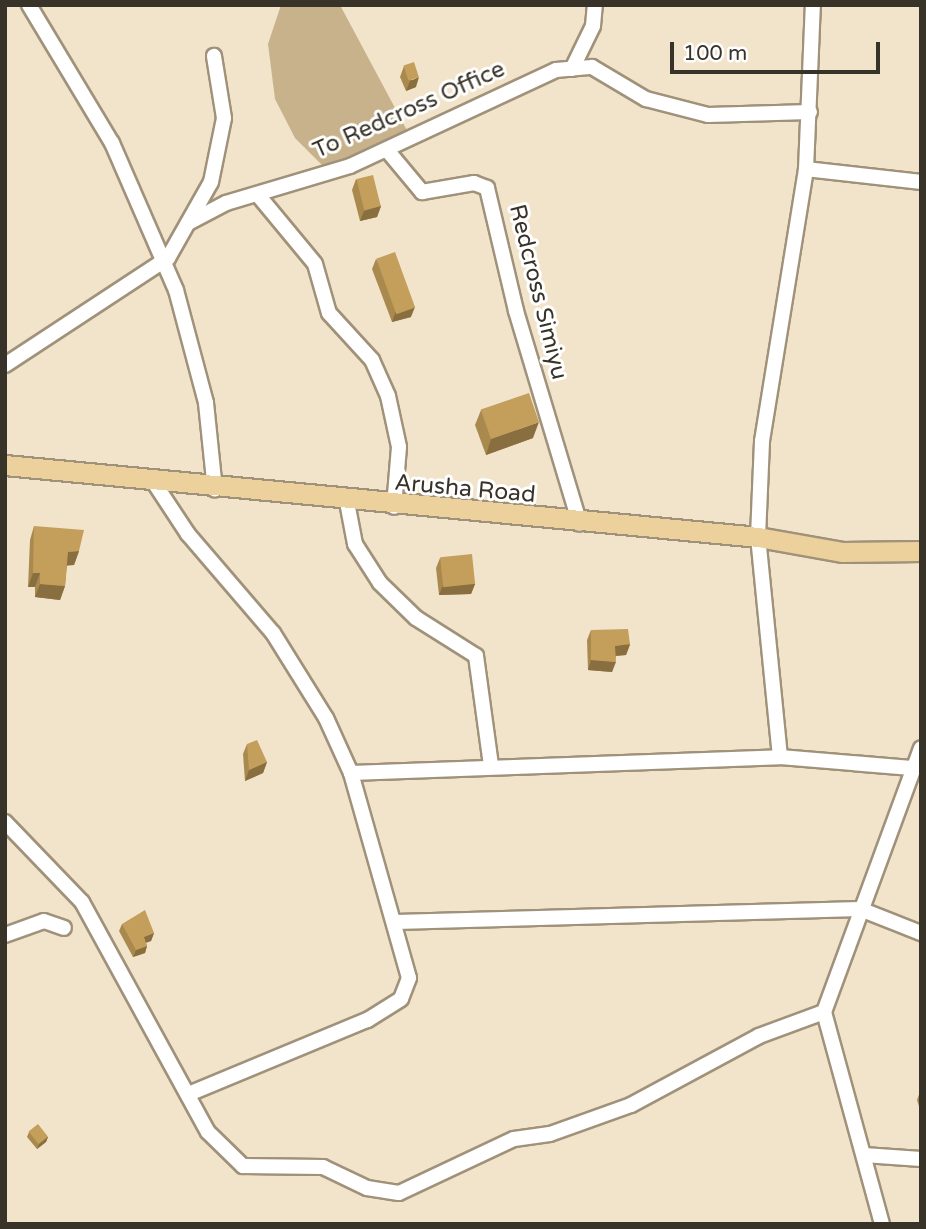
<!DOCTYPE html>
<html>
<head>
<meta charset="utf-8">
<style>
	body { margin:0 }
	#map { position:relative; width:926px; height:1229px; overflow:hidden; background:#f2e4ca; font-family:"Varela Round",sans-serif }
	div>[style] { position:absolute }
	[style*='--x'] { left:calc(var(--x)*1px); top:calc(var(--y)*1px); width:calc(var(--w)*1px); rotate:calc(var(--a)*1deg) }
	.green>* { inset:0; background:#c8b28b }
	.roads { filter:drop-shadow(2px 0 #a0927a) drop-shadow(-2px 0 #a0927a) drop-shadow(0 2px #a0927a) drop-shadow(0 -2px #a0927a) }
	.minor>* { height:14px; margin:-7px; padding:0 7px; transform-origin:7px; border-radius:7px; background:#fff }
	.major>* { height:19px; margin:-9.5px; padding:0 9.5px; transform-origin:9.5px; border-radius:9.5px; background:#ecd19d }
	.wall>* { inset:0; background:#a9894e }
	.shaded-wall>* { inset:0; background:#896f40 }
	.building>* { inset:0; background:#c49f5b; transform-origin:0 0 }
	span { translate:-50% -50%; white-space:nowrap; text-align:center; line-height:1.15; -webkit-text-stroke:6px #fff; paint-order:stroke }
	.street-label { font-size:23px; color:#383329 }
	.frame { position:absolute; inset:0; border:7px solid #383329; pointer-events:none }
	.scale { position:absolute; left:670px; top:42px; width:210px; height:32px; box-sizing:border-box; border:4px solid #383329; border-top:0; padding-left:9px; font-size:21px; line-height:24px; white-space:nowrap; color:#383329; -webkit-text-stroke:5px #fff; paint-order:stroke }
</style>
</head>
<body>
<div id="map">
	<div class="green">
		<i style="clip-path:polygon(281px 5px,340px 5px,410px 136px,324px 167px,295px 138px,275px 99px,268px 44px)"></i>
	</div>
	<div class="roads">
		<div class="minor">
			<i style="--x:29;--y:5;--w:161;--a:59"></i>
			<i style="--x:112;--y:143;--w:160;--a:66.5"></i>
			<i style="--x:176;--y:290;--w:117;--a:75.1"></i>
			<i style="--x:206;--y:403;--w:87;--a:84.1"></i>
			<i style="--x:572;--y:69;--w:48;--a:-64"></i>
			<i style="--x:593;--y:26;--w:21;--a:-85"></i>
			<i style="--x:387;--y:150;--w:55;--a:50.2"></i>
			<i style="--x:422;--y:192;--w:53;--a:-9.8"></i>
			<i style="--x:474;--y:183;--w:14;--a:21"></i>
			<i style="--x:487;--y:188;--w:126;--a:76.7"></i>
			<i style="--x:516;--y:311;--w:222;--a:73.3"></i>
			<i style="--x:806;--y:169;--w:116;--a:6.4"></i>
			<i style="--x:258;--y:195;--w:89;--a:50.4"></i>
			<i style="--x:315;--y:264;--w:51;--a:74.1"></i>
			<i style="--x:329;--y:313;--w:64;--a:47.5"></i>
			<i style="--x:372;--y:360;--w:39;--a:66"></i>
			<i style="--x:388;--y:396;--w:52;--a:77.8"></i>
			<i style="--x:399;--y:447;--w:60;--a:94.8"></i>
			<i style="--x:188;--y:223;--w:43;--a:-27.8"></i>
			<i style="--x:226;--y:203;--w:129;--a:-16.6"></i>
			<i style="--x:350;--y:166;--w:227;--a:-25"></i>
			<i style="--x:556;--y:70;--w:36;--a:-5"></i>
			<i style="--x:592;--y:67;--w:63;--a:30.7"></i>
			<i style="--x:646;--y:99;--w:64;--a:14.5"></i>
			<i style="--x:708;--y:115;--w:102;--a:-1.7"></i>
			<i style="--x:5;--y:365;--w:195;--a:-33.3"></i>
			<i style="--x:168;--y:258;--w:87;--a:-60.5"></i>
			<i style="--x:211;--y:182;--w:65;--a:-78.5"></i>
			<i style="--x:224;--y:118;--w:63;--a:-99.2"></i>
			<i style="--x:155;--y:484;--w:60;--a:56.6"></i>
			<i style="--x:188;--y:534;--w:130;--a:49.4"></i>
			<i style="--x:273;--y:633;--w:100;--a:58.1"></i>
			<i style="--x:326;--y:718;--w:60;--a:65.6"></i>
			<i style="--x:351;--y:773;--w:213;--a:74.2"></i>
			<i style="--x:409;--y:978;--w:22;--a:111"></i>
			<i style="--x:401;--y:999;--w:40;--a:148"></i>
			<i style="--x:367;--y:1020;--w:194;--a:157.5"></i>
			<i style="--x:347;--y:502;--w:43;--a:79.2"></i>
			<i style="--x:355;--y:544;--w:46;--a:57.3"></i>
			<i style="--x:380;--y:583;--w:50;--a:44.2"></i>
			<i style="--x:416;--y:618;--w:71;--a:32.3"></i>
			<i style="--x:476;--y:656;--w:111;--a:82.2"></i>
			<i style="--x:780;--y:757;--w:221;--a:-95.7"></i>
			<i style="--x:758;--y:537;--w:96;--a:-87.6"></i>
			<i style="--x:762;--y:441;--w:276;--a:-80.8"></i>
			<i style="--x:806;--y:169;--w:164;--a:-87.6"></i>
			<i style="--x:351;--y:773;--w:429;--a:-2.1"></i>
			<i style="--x:780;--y:757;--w:132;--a:4.8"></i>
			<i style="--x:5;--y:822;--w:111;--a:46.1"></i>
			<i style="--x:82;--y:902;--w:262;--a:61.3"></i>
			<i style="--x:208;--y:1132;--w:49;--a:44.2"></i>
			<i style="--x:243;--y:1166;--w:80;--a:0.7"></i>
			<i style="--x:323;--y:1167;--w:49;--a:25.5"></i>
			<i style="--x:367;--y:1188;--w:32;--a:9"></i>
			<i style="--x:399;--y:1193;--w:127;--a:-25.2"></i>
			<i style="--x:514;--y:1139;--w:36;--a:-8"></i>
			<i style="--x:550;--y:1134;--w:86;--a:-19.7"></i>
			<i style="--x:631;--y:1105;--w:145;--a:-28.3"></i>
			<i style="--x:759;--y:1036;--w:69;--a:-20.3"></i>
			<i style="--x:396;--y:922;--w:464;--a:-1.6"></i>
			<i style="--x:860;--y:909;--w:66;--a:21.5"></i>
			<i style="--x:5;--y:935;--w:41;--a:-19.7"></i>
			<i style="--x:44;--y:921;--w:21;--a:19"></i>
			<i style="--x:864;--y:1155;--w:57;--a:4"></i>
			<i style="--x:882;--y:1224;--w:220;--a:-105.3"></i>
			<i style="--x:824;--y:1012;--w:281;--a:-69.8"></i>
		</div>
		<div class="major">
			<i style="--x:5;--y:465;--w:756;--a:5.46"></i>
			<i style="--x:758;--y:537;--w:85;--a:10.1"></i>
			<i style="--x:842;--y:552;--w:79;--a:-0.7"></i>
		</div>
	</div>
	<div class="wall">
		<i style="clip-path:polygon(404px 66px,416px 87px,406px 91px,400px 77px)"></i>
		<i style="clip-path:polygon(356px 179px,381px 206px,377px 217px,360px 221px,352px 190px)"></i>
		<i style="clip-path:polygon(376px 259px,411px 317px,392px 322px,372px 269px)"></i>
		<i style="clip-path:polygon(481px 410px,533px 438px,486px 455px,475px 425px)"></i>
		<i style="clip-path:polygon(34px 526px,79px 551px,74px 565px,67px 565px,65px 586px,60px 600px,35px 597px,35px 587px,28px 587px,30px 540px)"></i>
		<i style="clip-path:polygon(440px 558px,475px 584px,471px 594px,439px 595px,436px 568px)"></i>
		<i style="clip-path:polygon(591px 630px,630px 645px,626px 655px,616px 656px,612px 672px,588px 670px,587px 640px)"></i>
		<i style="clip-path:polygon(247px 744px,267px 762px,263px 773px,245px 781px,243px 754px)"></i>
		<i style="clip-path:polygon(122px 924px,154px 933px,151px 941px,146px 943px,147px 946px,145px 953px,133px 957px,119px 931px)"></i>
		<i style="clip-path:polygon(921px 1089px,921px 1113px,917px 1100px)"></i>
		<i style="clip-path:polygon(29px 1132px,48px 1137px,46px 1142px,37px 1149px,27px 1137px)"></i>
	</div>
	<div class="shaded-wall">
		<i style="clip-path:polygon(419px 77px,416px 87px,406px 91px,410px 81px)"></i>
		<i style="clip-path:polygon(381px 206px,377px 217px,360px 221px,364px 211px)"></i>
		<i style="clip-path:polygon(415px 307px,411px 317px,392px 322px,396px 311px)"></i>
		<i style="clip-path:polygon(539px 422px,533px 438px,486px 455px,491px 439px)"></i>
		<i style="clip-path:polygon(79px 551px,74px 565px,64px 566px,68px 552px)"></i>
		<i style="clip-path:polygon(33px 573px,40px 573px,35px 587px,28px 587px)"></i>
		<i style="clip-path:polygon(40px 584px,65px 586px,60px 600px,35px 597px)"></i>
		<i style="clip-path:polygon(475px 584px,471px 594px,439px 595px,443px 585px)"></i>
		<i style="clip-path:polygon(630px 644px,626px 655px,612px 656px,615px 646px)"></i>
		<i style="clip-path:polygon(591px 660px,616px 662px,612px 672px,588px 670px)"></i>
		<i style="clip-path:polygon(267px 762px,263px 773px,245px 781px,249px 770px)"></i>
		<i style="clip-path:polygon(154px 933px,151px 941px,141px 944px,144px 937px)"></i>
		<i style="clip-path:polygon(147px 946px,145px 953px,133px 957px,136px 950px)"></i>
		<i style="clip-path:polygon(48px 1137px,46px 1142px,37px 1149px,39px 1144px)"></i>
	</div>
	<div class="building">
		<i style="left:414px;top:62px;width:16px;height:11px;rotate:72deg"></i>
		<i style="left:373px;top:175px;width:32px;height:17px;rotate:76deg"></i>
		<i style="left:395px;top:252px;width:59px;height:20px;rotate:70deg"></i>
		<i style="left:529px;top:393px;width:31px;height:51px;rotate:71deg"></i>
		<i style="clip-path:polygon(34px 526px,84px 530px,79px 551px,68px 552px,65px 586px,40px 584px,40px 573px,33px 573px)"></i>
		<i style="left:472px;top:554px;width:30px;height:32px;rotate:84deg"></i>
		<i style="clip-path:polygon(628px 629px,630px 644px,615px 646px,616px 662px,591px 660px,591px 630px)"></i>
		<i style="clip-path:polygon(257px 740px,267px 762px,249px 770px,247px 744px)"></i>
		<i style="clip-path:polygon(145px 910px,154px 933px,144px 937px,147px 946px,136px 950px,122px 924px)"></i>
		<i style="left:38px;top:1124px;width:16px;height:12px;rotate:52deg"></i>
	</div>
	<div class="street-label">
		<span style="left:409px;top:110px;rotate:-24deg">To Redcross Office</span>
		<span style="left:538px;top:292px;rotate:76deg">Redcross Simiyu</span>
		<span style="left:465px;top:489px;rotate:5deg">Arusha Road</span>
	</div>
	<div class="frame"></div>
	<div class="scale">100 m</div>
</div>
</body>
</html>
